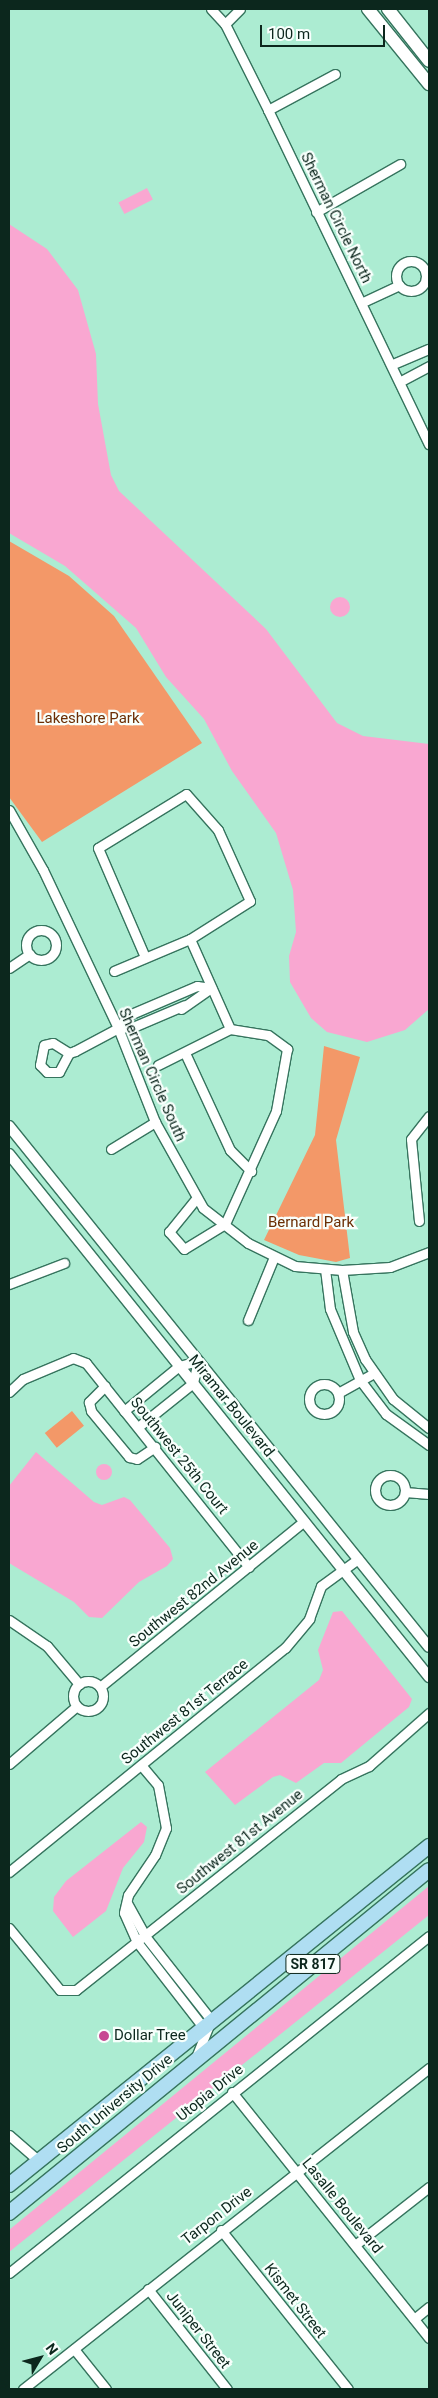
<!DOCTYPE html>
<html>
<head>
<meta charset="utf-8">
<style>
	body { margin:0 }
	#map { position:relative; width:438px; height:2398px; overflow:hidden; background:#acecd2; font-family:Roboto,sans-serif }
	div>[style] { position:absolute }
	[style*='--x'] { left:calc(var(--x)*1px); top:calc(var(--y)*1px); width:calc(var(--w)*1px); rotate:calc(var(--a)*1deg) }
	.green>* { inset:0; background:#f39868; transform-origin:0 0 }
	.water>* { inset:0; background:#f9a7d1; transform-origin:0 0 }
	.round { border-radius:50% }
	.roads { filter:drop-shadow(1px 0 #36745e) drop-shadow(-1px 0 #36745e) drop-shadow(0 1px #36745e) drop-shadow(0 -1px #36745e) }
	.minor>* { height:9px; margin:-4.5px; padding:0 4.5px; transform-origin:4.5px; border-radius:4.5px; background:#fff }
	.minor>.ring { margin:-4.5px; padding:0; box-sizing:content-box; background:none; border:9px solid #fff; border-radius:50% }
	.tertiary>* { height:10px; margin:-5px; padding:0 5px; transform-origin:5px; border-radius:5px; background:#fff }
	.secondary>* { height:12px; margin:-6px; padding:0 6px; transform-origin:6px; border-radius:6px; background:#fff }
	.primary>* { height:14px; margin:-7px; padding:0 7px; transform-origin:7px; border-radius:7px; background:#afdef2 }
	.dots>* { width:14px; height:14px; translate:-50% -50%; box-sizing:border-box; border:2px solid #f8fffc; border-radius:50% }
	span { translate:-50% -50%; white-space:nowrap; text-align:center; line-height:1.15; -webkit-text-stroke:4.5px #f8fffc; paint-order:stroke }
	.shield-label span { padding:1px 4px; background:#f8fffc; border:1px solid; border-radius:4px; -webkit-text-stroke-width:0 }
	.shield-label { font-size:14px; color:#0c271d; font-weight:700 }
	.street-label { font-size:15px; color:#0c271d }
	.park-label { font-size:15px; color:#6b2e04 }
	.poi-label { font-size:15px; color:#0c271d }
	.left { translate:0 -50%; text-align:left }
	.frame { position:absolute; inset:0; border:10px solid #0c271d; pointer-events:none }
	.north { position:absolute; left:15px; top:2333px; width:50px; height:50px; -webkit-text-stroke:4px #f8fffc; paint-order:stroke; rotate:53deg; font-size:14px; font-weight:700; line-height:20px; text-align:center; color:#0c271d }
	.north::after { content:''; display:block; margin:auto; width:18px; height:22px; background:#0c271d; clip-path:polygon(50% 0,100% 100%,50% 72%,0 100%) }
	.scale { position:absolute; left:260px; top:25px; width:125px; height:22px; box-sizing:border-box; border:2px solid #0c271d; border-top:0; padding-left:6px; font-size:15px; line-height:18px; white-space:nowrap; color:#0c271d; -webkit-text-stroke:4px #f8fffc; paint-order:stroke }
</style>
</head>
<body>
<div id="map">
	<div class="green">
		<i style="clip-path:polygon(9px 541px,69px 576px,114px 616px,202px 743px,42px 842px,9px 797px)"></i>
		<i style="clip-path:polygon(324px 1046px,360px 1057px,336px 1140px,350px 1258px,336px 1262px,299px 1255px,264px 1240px,315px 1135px)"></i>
		<i style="left:72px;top:1411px;width:19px;height:35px;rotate:51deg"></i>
	</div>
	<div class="water">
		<i style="left:147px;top:188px;width:13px;height:32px;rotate:63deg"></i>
		<i style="clip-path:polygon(9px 224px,47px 249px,78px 290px,96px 354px,98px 404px,111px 475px,119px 491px,266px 629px,337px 723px,363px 736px,429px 744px,429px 1009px,405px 1030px,367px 1042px,327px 1032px,311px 1018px,290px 982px,289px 956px,296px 932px,293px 890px,276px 833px,232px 771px,204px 719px,166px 677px,136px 628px,65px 566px,9px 533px)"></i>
		<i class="round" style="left:330px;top:597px;width:20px;height:20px"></i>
		<i style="clip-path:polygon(36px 1452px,94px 1502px,102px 1505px,124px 1497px,130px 1500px,170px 1548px,173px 1559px,167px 1566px,139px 1582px,102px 1618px,89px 1617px,74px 1602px,9px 1563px,9px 1486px)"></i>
		<i class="round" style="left:96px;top:1464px;width:16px;height:16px"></i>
		<i style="clip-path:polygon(342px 1611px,412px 1699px,409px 1707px,341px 1763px,324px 1763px,296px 1783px,280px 1775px,273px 1777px,235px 1805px,205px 1772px,319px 1680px,323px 1670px,318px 1650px,333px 1612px)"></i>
		<i style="clip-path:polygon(141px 1822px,147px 1827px,144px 1842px,123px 1868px,106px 1911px,73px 1937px,53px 1911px,54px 1897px,66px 1881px)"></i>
		<i style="clip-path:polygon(429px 1886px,429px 1915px,9px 2252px,9px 2230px)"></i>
	</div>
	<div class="roads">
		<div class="minor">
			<i style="--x:211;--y:9;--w:21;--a:47"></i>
			<i style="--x:225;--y:24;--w:96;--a:63.4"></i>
			<i style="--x:268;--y:110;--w:371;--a:64.3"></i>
			<i style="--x:225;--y:24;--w:21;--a:-45"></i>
			<i style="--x:268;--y:110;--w:76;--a:-28.2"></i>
			<i style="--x:316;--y:212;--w:97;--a:-29.7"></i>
			<i class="ring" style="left:396px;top:261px;width:21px;height:21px"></i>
			<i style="--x:363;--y:302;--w:40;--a:-25"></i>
			<i style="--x:393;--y:364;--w:39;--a:-23"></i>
			<i style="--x:401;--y:381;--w:32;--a:-28"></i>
			<i style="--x:9;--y:810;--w:69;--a:60.5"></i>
			<i style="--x:43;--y:870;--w:175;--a:64.6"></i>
			<i style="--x:118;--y:1028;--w:101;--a:68.5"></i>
			<i style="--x:155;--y:1122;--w:98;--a:60.8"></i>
			<i style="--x:203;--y:1208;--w:57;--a:37.9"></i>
			<i style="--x:248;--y:1243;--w:52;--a:26.1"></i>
			<i style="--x:295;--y:1266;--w:47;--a:4.9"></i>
			<i style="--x:342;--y:1270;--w:48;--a:-3.6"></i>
			<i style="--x:390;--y:1267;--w:42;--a:-21"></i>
			<i class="ring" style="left:26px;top:930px;width:21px;height:21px"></i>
			<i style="--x:190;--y:939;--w:98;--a:66"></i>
			<i style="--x:9;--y:968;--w:25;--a:-34"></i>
			<i style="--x:114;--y:971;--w:82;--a:-22.8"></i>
			<i style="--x:190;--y:939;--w:71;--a:-32.3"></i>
			<i style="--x:250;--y:901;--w:78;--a:-114.3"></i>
			<i style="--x:218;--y:830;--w:48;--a:-131.6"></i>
			<i style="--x:186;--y:794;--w:103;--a:148.5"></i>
			<i style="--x:98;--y:848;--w:119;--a:66.7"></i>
			<i style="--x:181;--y:1009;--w:37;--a:-35"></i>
			<i style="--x:118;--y:1028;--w:15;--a:-4"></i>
			<i style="--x:133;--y:1027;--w:56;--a:-22.9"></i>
			<i style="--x:69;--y:1053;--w:21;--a:118"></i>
			<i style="--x:59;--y:1072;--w:12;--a:180"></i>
			<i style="--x:47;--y:1072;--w:10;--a:-135"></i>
			<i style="--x:40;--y:1065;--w:20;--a:-79"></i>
			<i style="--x:44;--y:1045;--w:9;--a:-13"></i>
			<i style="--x:53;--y:1043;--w:19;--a:32"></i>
			<i style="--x:69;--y:1053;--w:6;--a:-18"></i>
			<i style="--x:75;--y:1051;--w:49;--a:-28.1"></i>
			<i style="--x:118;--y:1028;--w:17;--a:-50"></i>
			<i style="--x:129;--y:1015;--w:74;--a:-23.1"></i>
			<i style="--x:197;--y:986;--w:14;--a:8"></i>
			<i style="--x:185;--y:1053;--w:107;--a:65.1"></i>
			<i style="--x:230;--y:1150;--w:30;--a:45"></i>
			<i style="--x:158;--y:1065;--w:80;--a:-26.6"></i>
			<i style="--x:230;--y:1029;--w:38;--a:9"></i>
			<i style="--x:268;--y:1035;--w:24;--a:36"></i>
			<i style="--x:287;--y:1049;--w:63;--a:100.1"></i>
			<i style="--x:276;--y:1111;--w:124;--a:114.3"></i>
			<i style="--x:225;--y:1224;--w:48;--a:148.6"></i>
			<i style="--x:184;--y:1249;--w:23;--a:-131"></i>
			<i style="--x:169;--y:1232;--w:41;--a:-50.9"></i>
			<i style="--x:111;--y:1149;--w:52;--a:-31.5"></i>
			<i style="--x:419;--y:1221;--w:82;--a:-95.6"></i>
			<i style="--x:411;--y:1139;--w:29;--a:-52"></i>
			<i style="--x:325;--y:1269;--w:40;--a:82.9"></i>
			<i style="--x:330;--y:1309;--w:77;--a:67.1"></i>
			<i style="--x:360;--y:1380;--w:43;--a:52.6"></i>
			<i style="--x:386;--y:1414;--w:53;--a:35.8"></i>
			<i style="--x:342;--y:1270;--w:63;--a:79.9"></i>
			<i style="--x:353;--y:1332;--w:30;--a:66"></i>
			<i style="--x:365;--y:1359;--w:49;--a:55"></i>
			<i style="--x:393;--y:1399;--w:46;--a:38.9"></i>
			<i style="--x:9;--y:1284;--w:59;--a:-20.9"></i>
			<i style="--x:248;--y:1320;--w:68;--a:-67.6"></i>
			<i class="ring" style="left:309px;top:1384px;width:21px;height:21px"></i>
			<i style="--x:105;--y:1386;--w:23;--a:135"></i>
			<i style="--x:89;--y:1402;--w:9;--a:77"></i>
			<i style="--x:91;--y:1411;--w:60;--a:50.4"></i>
			<i style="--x:129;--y:1457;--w:8;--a:14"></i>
			<i style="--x:137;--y:1459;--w:22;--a:-34"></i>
			<i style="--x:9;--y:1392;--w:19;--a:-43"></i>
			<i style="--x:23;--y:1379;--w:54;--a:-22.8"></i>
			<i style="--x:73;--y:1358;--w:14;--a:21"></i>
			<i style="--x:86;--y:1363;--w:261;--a:51.4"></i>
			<i style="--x:338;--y:1393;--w:41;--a:-29.1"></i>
			<i style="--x:124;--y:1411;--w:71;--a:-39.3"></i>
			<i style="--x:179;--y:1366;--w:20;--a:-15"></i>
			<i style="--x:198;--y:1361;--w:23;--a:103"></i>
			<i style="--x:193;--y:1383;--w:70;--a:141.3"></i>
			<i class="ring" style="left:375px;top:1475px;width:21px;height:21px"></i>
			<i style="--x:405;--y:1492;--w:24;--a:5"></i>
			<i style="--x:9;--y:1620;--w:46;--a:34.4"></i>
			<i style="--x:47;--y:1646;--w:50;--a:49.9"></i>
			<i class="ring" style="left:73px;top:1681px;width:21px;height:21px"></i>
			<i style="--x:100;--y:1687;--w:263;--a:-39.1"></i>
			<i style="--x:9;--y:1764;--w:89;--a:-40.5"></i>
			<i style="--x:141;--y:1765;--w:26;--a:50"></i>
			<i style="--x:158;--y:1785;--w:44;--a:79.5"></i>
			<i style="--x:166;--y:1828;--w:29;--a:112"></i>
			<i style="--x:155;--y:1855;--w:48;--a:124"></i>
			<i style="--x:128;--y:1895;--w:18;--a:103"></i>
			<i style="--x:124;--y:1913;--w:32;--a:66"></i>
			<i style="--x:137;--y:1942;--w:108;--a:52.2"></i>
			<i style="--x:9;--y:1872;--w:355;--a:-39.1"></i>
			<i style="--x:285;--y:1648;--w:38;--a:-50"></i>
			<i style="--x:309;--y:1619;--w:35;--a:-70"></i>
			<i style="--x:321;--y:1586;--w:46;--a:-36.1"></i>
			<i style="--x:127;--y:1903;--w:38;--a:61"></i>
			<i style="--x:145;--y:1936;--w:107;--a:51.8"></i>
			<i style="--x:211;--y:2020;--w:40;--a:112"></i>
			<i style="--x:9;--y:1928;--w:80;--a:50.6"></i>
			<i style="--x:60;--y:1990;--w:16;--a:0"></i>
			<i style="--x:76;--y:1990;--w:339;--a:-38.5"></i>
			<i style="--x:341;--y:1779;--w:31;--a:-25"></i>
			<i style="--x:369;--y:1766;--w:80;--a:-41.5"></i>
			<i style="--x:232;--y:2092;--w:315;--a:51.3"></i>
			<i style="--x:9;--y:2135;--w:40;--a:41"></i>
			<i style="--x:221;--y:2230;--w:203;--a:51.4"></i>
			<i style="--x:355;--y:2245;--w:94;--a:-38.1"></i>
			<i style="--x:9;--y:2273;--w:538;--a:-38.74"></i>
			<i style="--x:148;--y:2289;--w:127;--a:51.7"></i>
			<i style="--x:414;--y:2319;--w:19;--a:-39"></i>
			<i style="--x:74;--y:2349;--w:51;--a:51.3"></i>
			<i style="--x:23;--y:2389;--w:518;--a:-38.33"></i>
		</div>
		<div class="tertiary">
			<i style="--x:9;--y:1126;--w:669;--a:51.13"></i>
			<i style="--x:9;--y:1154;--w:671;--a:51.23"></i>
		</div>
		<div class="secondary">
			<i style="--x:368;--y:9;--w:97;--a:50.9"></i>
			<i style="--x:388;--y:9;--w:66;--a:51.7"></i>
		</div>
		<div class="primary">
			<i style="--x:9;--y:2185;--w:540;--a:-38.91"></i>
			<i style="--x:9;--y:2213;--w:542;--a:-39.24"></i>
		</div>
	</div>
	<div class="dots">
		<i style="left:104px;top:2036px;background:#c74792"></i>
	</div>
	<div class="shield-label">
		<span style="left:313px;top:1964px">SR 817</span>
	</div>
	<div class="street-label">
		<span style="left:336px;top:218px;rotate:64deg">Sherman Circle North</span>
		<span style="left:152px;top:1075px;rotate:66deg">Sherman Circle South</span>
		<span style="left:231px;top:1406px;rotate:51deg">Miramar Boulevard</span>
		<span style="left:179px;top:1456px;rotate:51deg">Southwest 25th Court</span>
		<span style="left:194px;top:1594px;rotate:-39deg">Southwest 82nd Avenue</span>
		<span style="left:185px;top:1712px;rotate:-39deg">Southwest 81st Terrace</span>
		<span style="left:240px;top:1842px;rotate:-39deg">Southwest 81st Avenue</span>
		<span style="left:210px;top:2093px;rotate:-39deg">Utopia Drive</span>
		<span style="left:115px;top:2104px;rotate:-40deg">South University Drive</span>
		<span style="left:342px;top:2206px;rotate:51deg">Lasalle Boulevard</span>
		<span style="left:217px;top:2216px;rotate:-38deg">Tarpon Drive</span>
		<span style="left:295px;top:2301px;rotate:52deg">Kismet Street</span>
		<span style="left:198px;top:2330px;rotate:52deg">Juniper Street</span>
	</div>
	<div class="park-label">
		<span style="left:88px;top:719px">Lakeshore Park</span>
		<span style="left:311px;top:1223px">Bernard Park</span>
	</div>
	<div class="poi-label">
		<span class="left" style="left:114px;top:2036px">Dollar Tree</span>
	</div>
	<div class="frame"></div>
	<div class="north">N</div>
	<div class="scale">100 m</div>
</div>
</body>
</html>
